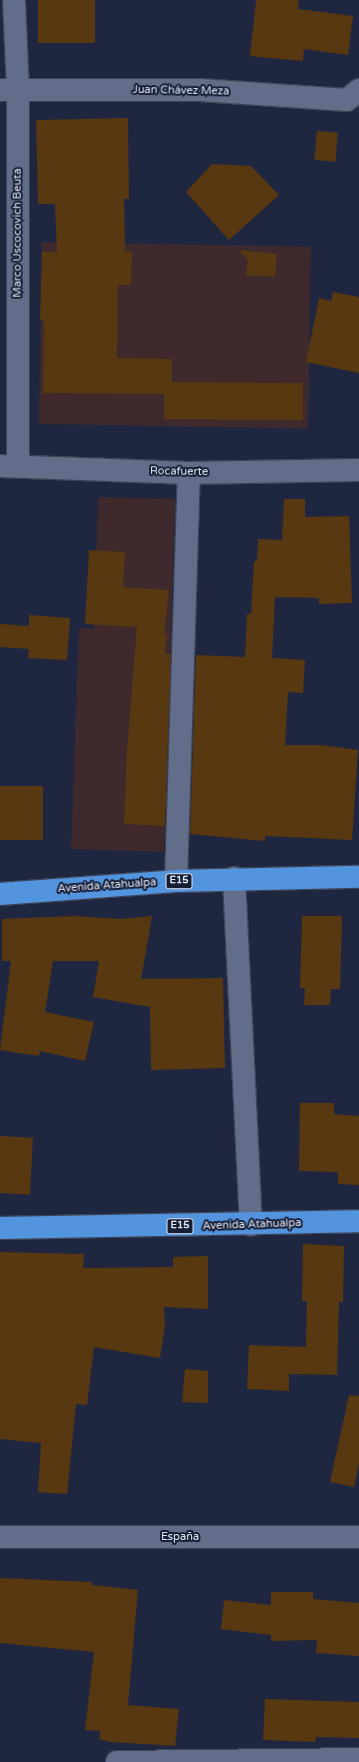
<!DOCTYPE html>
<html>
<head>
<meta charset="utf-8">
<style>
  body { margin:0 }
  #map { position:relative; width:359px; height:1762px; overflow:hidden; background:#1f2740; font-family:"Varela Round",sans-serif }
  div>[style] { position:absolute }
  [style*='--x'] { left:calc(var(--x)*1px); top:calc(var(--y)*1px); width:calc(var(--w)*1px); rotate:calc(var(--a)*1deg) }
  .education>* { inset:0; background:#3e2a2d; transform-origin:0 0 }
  .building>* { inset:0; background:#583810; transform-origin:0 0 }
  .roads { filter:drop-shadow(1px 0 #3d4458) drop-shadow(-1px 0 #3d4458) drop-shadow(0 1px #3d4458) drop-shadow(0 -1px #3d4458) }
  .minor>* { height:22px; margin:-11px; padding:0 11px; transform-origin:11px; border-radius:11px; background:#626d89 }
  .highway>* { height:22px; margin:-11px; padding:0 11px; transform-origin:11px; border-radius:11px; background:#5394df }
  span { translate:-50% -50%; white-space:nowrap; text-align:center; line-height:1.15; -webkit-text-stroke:4px #161e35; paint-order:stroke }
  .shield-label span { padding:1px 3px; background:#161e35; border:1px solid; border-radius:3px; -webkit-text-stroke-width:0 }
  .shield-label { font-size:10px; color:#e0e7f7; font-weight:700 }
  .street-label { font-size:11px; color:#e0e7f7 }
</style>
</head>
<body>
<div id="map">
  <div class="education">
    <i style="left:42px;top:242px;width:269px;height:182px;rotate:1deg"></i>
    <i style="clip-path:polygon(98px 497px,175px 499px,164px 852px,71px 849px,79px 628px,94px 629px)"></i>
  </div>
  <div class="building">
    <i style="left:38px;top:0;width:57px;height:43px"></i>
    <i style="clip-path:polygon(256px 0,299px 0,298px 9px,353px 16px,348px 55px,304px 49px,303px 61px,250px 56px)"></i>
    <i style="clip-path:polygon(128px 118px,129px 199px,124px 199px,125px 251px,132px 252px,131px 285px,118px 285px,117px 358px,172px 359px,172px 382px,303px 383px,303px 420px,164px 419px,164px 394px,43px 393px,44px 320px,40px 320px,42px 252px,57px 252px,55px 204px,38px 204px,36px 120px)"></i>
    <i style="left:317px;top:131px;width:21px;height:29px;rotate:5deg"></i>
    <i style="clip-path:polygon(212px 164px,251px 166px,279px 195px,229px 240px,186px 192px)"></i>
    <i style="clip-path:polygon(238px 250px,277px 254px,275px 277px,246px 275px,248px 260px)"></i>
    <i style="clip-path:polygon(333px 292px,359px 297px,359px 373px,306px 362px,319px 298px,331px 301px)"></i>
    <i style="clip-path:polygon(284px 499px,305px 499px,305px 517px,349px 516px,352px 603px,319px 604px,319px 598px,275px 597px,272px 658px,305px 660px,303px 693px,288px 692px,285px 745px,321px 745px,358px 750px,352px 840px,265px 836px,265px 841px,190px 834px,196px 655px,245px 657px,247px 614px,251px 614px,254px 561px,257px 561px,258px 539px,282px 540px)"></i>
    <i style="clip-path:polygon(89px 550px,125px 552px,123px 587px,169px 590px,164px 634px,167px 634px,165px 654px,171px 654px,165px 826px,124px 824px,127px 749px,137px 627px,85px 624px)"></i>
    <i style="clip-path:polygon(29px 615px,70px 618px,67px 660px,28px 658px,29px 649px,0 647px,0 624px,29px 626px)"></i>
    <i style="left:0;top:786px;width:43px;height:54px"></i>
    <i style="clip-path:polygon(73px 916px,120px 919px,152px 916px,141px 979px,223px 978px,225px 1068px,151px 1070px,150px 1007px,93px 997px,99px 961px,53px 961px,45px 1012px,94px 1022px,85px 1061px,40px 1051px,39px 1056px,0 1050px,11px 961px,2px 961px,2px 919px)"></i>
    <i style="clip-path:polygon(302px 916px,342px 916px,340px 989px,331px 989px,330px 1005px,304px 1005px,305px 988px,300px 988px)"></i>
    <i style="clip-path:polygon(300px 1103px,334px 1103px,334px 1114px,359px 1116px,359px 1185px,338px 1184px,338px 1172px,299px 1171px)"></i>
    <i style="left:0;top:1136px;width:33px;height:57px;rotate:3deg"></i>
    <i style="clip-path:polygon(303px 1244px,344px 1246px,343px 1302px,339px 1302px,337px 1375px,289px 1374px,289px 1391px,247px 1389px,249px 1345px,306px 1347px,307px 1301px,302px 1301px)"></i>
    <i style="clip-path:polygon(0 1252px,84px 1254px,83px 1268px,173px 1267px,173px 1257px,208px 1256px,208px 1309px,164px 1307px,165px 1326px,160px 1358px,94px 1347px,87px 1405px,76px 1404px,67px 1494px,38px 1492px,41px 1443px,0 1439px)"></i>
    <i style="clip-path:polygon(185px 1369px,208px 1371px,208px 1403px,182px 1402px)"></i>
    <i style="clip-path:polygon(349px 1395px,359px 1396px,359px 1463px,354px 1487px,330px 1482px)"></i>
    <i style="clip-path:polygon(0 1578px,92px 1582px,92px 1585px,138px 1590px,128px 1705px,179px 1709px,175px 1746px,111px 1742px,99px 1739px,100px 1731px,85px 1730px,94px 1652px,0 1643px)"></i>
    <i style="clip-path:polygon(271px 1592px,313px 1592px,313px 1599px,359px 1603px,359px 1656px,316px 1653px,317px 1640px,271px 1641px,271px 1635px,221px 1629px,224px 1600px,271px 1605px)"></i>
    <i style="clip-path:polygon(265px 1699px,359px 1702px,359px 1738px,316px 1737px,315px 1742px,263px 1740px)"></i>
  </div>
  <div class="roads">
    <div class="minor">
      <i style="--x:14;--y:0;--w:91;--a:87.5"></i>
      <i style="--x:18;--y:91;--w:375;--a:90"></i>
      <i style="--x:0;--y:90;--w:200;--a:0"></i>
      <i style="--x:200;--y:90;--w:147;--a:3.9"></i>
      <i style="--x:347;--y:100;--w:16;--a:-40"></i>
      <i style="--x:0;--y:466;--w:189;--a:2.1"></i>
      <i style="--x:189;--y:473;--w:170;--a:-1"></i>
      <i style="--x:234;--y:878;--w:347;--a:87.2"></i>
      <i style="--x:176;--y:881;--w:408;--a:-88.2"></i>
      <i style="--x:0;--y:1537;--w:359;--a:0"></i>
      <i style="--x:117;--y:1762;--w:242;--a:-0.7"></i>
    </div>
    <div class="highway">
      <i style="--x:0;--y:894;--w:176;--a:-4.2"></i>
      <i style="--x:176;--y:881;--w:183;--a:-1.3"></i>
      <i style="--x:0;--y:1228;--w:359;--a:-1.1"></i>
    </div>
  </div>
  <div class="shield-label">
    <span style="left:179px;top:881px">E15</span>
    <span style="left:180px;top:1226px">E15</span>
  </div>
  <div class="street-label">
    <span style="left:181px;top:91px;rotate:1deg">Juan Chávez Meza</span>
    <span style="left:18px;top:233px;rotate:-90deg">Marco Uscocovich Beuta</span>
    <span style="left:179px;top:472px;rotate:1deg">Rocafuerte</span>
    <span style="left:107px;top:886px;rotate:-4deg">Avenida Atahualpa</span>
    <span style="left:252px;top:1225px;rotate:-2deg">Avenida Atahualpa</span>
    <span style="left:180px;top:1537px">España</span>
  </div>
</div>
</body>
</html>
